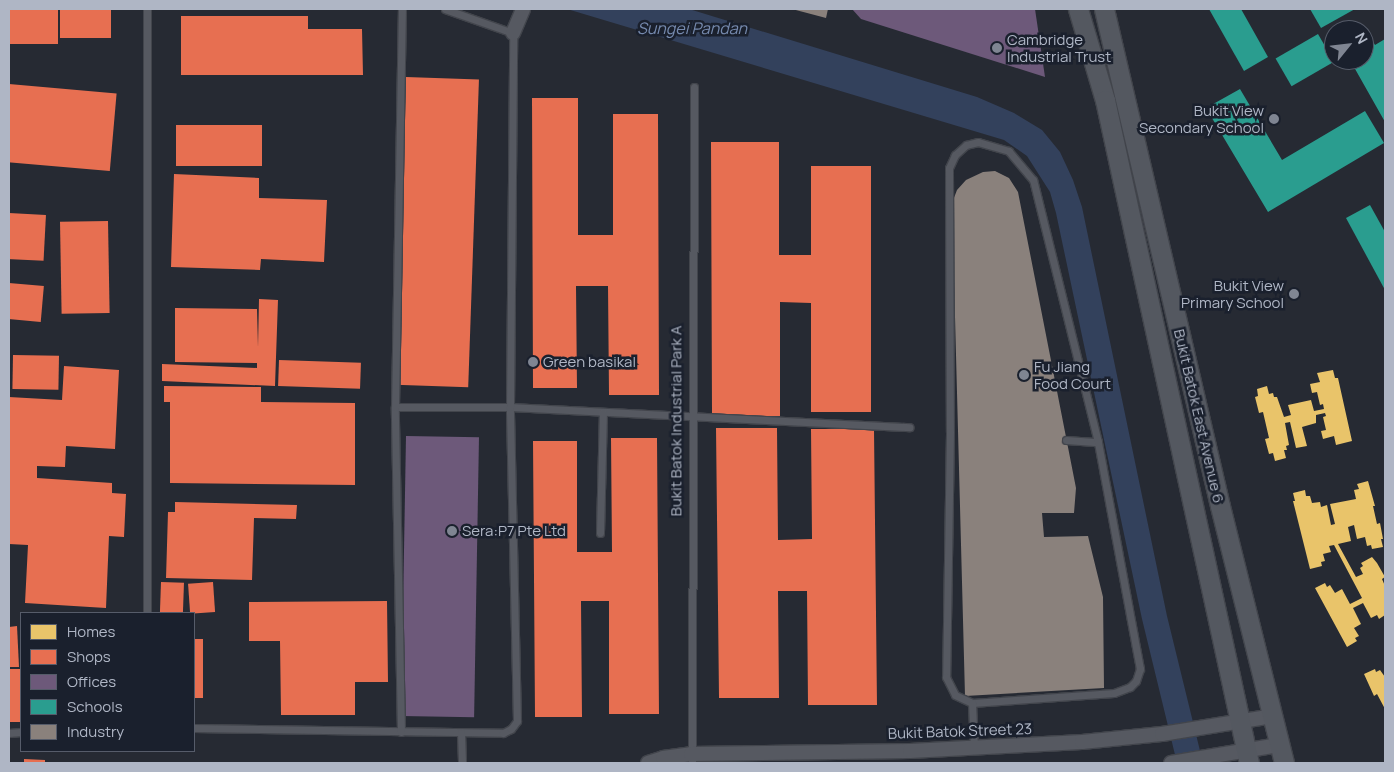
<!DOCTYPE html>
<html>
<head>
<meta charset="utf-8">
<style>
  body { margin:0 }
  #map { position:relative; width:1394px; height:772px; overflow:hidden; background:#262a33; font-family:Manrope,sans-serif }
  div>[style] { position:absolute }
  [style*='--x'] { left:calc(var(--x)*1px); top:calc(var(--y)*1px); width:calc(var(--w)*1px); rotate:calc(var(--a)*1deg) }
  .water>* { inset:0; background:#33415c }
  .homes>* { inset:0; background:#e9c46a }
  .shops>* { inset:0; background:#e76f51; transform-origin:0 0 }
  .offices>* { inset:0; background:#6d597a; transform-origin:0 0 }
  .schools>* { inset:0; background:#2a9d8f; transform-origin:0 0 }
  .industry>* { inset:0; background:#8a817c }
  .roads { filter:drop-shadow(1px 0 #42454c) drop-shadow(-1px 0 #42454c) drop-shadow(0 1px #42454c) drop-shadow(0 -1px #42454c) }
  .service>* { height:7px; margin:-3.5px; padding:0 3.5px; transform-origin:3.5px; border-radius:3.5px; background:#565961 }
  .minor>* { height:14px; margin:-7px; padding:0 7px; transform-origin:7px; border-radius:7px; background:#565961 }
  .secondary>* { height:19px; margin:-9.5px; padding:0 9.5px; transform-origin:9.5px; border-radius:9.5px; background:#545860 }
  .dots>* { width:14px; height:14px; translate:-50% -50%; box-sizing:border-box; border:2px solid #1a202d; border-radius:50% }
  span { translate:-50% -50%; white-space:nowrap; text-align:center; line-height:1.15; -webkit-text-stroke:5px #1a202d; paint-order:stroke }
  .poi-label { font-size:15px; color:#afb6c5 }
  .left { translate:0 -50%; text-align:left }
  .right { translate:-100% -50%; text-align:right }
  .street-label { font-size:15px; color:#afb6c5 }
  .water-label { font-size:16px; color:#768aae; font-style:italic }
  .frame { position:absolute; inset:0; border:10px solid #afb6c5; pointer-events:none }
  .legend { position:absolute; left:20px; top:612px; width:175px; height:140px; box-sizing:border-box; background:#1a202d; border:1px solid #565c6a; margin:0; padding:6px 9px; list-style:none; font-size:15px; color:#afb6c5 }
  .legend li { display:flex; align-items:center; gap:10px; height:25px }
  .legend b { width:25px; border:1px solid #565c6a }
  .north { position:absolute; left:1324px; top:20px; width:50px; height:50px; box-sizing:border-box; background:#1a202d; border:1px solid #565c6a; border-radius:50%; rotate:61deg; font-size:14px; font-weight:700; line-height:20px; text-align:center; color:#afb6c5 }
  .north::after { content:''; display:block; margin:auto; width:18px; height:22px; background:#7f8592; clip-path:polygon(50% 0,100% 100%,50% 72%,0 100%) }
</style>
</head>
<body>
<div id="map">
  <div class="water">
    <i style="clip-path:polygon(567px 9px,689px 9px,977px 97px,1014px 113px,1042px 130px,1060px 152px,1073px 180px,1082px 207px,1167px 616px,1203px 763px,1177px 763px,1142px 619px,1056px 213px,1050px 192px,1027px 156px,1004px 140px)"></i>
  </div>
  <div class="homes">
    <i style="clip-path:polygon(1333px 370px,1335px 378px,1338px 378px,1352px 441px,1336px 445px,1334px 436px,1323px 439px,1321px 431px,1326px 430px,1323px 417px,1326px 416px,1325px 413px,1316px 415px,1316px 423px,1302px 427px,1307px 446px,1296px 448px,1290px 422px,1285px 423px,1289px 445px,1286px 446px,1287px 450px,1284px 450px,1286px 458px,1275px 461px,1273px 453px,1269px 454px,1265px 439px,1269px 438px,1263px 412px,1259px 413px,1255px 397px,1258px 396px,1257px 389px,1267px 386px,1269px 394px,1273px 393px,1274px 397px,1277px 397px,1284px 417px,1291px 415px,1288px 405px,1311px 400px,1314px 411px,1324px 409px,1323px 404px,1320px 405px,1317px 392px,1312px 393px,1310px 384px,1320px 382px,1317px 373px)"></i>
    <i style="clip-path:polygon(1368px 481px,1375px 506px,1373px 506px,1377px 524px,1380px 523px,1383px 539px,1381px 539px,1383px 547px,1372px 549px,1371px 545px,1367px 546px,1365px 537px,1357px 539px,1354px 525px,1348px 527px,1351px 541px,1338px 544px,1356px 577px,1363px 574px,1360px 568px,1363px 566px,1361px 563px,1372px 557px,1377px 563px,1385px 577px,1382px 579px,1385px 586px,1385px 615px,1379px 619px,1377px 615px,1371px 618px,1363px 603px,1353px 608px,1361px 624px,1354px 628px,1359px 636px,1355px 638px,1357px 641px,1347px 647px,1315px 588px,1325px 583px,1327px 587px,1330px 585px,1335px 593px,1342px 589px,1350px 604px,1362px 598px,1334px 545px,1329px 546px,1331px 552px,1323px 554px,1325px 561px,1321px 562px,1322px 566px,1310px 569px,1293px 501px,1295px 501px,1293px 493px,1305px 490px,1306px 496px,1310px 496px,1312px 503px,1320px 502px,1321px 507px,1327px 505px,1331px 525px,1335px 524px,1330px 504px,1356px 499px,1354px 490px,1359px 489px,1357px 484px)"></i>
    <i style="clip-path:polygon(1375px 669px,1376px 672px,1380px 670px,1385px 677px,1385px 709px,1377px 694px,1374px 696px,1364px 674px)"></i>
  </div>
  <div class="shops">
    <i style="left:9px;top:9px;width:49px;height:35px"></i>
    <i style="left:60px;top:9px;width:51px;height:29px"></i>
    <i style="clip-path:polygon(181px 16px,308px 16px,308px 29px,362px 29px,363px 75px,181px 75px)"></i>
    <i style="left:406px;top:77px;width:73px;height:308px;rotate:2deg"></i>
    <i style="left:9px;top:84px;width:108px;height:78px;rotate:5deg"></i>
    <i style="clip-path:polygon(532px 98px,578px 98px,578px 235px,613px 235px,613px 114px,658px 114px,659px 395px,609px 395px,608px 286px,576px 286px,577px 388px,533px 388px)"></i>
    <i style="left:176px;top:125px;width:86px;height:41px"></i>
    <i style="clip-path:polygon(711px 142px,779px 142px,779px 255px,811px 255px,811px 166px,871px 166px,871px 412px,811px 412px,811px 303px,780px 302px,780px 416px,712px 416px)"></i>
    <i style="clip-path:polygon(174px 174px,259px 178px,259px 198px,327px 200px,324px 262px,261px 259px,260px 270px,171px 267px)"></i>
    <i style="left:9px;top:213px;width:37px;height:46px;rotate:3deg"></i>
    <i style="left:108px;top:221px;width:92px;height:48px;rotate:89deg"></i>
    <i style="left:9px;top:283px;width:35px;height:36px;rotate:5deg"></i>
    <i style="clip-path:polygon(259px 299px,278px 300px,275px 386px,162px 381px,162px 364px,257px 368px,257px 363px,175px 362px,175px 308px,257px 309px,258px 347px)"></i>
    <i style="left:13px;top:355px;width:46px;height:34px;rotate:1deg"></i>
    <i style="left:279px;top:360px;width:82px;height:26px;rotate:2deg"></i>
    <i style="clip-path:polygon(64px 366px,119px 370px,115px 449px,66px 446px,65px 467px,37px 466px,37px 478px,112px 483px,112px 493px,126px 494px,124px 537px,109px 536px,106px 608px,25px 603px,28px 545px,9px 544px,9px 397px,62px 400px)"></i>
    <i style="clip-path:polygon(164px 386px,261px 387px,261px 402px,355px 403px,355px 485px,170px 483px,170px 402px,164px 402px)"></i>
    <i style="clip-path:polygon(716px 428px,777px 428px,778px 540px,812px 539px,811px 429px,874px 429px,877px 705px,808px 705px,807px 591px,778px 591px,779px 698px,719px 698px)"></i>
    <i style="clip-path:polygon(611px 438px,657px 438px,659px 714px,609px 714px,609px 601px,581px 601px,582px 717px,535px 717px,533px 441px,577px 441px,577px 552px,612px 552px)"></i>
    <i style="clip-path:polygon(175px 502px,297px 505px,296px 519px,254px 518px,252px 580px,166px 578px,168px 512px,175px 512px)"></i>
    <i style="left:161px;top:582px;width:23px;height:31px;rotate:2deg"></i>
    <i style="left:213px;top:582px;width:30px;height:25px;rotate:86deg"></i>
    <i style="clip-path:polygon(387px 601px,388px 682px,355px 682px,355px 715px,281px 715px,280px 641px,249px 641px,249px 602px)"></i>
    <i style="clip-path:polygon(17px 626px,19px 667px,9px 667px,9px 627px)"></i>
    <i style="left:194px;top:639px;width:9px;height:59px"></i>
    <i style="left:9px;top:669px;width:12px;height:53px"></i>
    <i style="clip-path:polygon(24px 759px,45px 760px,45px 763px,24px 763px)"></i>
  </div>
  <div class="offices">
    <i style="clip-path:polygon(852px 9px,1035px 9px,1045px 77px,861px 19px)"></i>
    <i style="left:406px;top:436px;width:73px;height:280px;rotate:1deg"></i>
  </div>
  <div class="schools">
    <i style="clip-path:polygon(1209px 9px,1241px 9px,1268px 57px,1244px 71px)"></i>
    <i style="clip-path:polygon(1310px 9px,1355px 9px,1321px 28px)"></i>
    <i style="clip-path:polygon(1368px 33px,1375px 45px,1385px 39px,1385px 122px,1350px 60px,1364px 60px,1364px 35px)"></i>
    <i style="left:1318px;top:34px;width:32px;height:49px;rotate:60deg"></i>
    <i style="clip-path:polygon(1240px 89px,1282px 160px,1365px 111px,1384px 143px,1268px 212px,1206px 108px)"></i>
    <i style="clip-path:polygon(1370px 205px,1385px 232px,1385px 290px,1346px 218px)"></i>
  </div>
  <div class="industry">
    <i style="clip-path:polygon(792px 9px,828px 9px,826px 18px)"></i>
    <i style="clip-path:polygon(995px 171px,1009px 178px,1018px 192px,1076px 488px,1074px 513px,1042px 513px,1044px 537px,1088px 536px,1103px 597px,1104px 688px,965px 696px,952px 203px,957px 190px,966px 180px,983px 172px)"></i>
  </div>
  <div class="roads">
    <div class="service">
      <i style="--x:395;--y:407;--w:115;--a:0"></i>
      <i style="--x:510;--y:407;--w:400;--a:2.9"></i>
      <i style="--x:1066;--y:440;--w:32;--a:4"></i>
      <i style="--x:600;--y:533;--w:121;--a:-88.6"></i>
      <i style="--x:147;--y:613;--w:604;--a:-90"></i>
      <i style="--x:972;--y:703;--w:142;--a:-4"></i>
      <i style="--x:1114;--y:693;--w:17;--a:-21"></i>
      <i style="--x:1130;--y:687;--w:8;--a:-45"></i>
      <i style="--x:1136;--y:681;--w:13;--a:-72"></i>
      <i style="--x:1140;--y:669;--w:231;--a:-100.5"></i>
      <i style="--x:1098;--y:442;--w:270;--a:-103.9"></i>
      <i style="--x:1033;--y:180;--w:38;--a:-130"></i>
      <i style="--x:1009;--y:151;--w:32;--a:-164"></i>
      <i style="--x:978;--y:142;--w:12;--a:166"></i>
      <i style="--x:966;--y:145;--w:15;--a:138"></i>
      <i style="--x:955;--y:155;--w:14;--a:115"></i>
      <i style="--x:949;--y:168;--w:264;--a:89.8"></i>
      <i style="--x:950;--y:432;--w:245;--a:90.9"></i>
      <i style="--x:946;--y:677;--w:20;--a:63"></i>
      <i style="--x:955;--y:695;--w:19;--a:25"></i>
      <i style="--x:972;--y:703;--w:45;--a:87.5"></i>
      <i style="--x:194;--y:728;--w:309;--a:0.9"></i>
      <i style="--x:503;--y:733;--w:9;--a:-27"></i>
      <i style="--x:511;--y:729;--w:10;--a:-53"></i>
      <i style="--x:517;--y:721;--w:314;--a:-91.3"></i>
      <i style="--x:510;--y:407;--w:374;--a:-89.5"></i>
      <i style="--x:513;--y:33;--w:72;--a:-160.6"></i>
      <i style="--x:401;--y:732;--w:325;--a:-91.1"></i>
      <i style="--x:395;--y:407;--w:398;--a:-89"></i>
      <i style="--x:9;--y:733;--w:12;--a:-5"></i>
      <i style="--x:461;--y:733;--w:30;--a:88"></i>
      <i style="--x:692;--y:763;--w:676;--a:-89.83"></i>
    </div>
    <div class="minor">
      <i style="--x:513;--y:33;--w:26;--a:-67"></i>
      <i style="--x:648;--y:763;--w:16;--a:-18"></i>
      <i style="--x:663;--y:758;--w:28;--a:-8"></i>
      <i style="--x:691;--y:754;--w:219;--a:-0.8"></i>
      <i style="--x:910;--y:751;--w:172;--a:-3"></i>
      <i style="--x:1082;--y:742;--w:80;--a:-5.7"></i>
      <i style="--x:1162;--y:734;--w:112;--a:-9.2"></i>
      <i style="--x:1171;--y:763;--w:109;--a:-9.5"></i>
    </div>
    <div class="secondary">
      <i style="--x:1078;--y:9;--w:95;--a:73.5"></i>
      <i style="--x:1105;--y:100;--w:678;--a:77.75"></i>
      <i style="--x:1104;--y:9;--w:510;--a:76.86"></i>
      <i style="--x:1220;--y:506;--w:265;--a:76"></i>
    </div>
  </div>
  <div class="dots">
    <i style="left:997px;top:48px;background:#7f8592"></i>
    <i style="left:1274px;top:119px;background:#7f8592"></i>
    <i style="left:1294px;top:294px;background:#7f8592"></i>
    <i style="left:533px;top:362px;background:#7f8592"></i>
    <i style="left:1024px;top:375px;background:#7f8592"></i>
    <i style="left:452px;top:531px;background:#7f8592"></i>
  </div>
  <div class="poi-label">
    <span class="left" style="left:1007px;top:48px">Cambridge<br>Industrial Trust</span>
    <span class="right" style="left:1264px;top:119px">Bukit View<br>Secondary School</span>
    <span class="right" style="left:1284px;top:294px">Bukit View<br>Primary School</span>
    <span class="left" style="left:543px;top:362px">Green basikal</span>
    <span class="left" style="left:1034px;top:375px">Fu Jiang<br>Food Court</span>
    <span class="left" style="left:462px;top:531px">Sera:P7 Pte Ltd</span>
  </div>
  <div class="street-label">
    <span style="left:1199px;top:416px;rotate:77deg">Bukit Batok East Avenue 6</span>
    <span style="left:676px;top:421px;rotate:-90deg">Bukit Batok Industrial Park A</span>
    <span style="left:960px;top:731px;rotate:-2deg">Bukit Batok Street 23</span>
  </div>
  <div class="water-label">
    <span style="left:692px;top:28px">Sungei Pandan</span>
  </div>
  <div class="frame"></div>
  <ul class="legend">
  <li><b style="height:14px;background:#e9c46a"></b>Homes</li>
  <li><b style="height:14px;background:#e76f51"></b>Shops</li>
  <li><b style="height:14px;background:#6d597a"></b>Offices</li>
  <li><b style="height:14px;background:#2a9d8f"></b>Schools</li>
  <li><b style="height:14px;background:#8a817c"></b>Industry</li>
  </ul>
  <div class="north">N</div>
</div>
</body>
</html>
